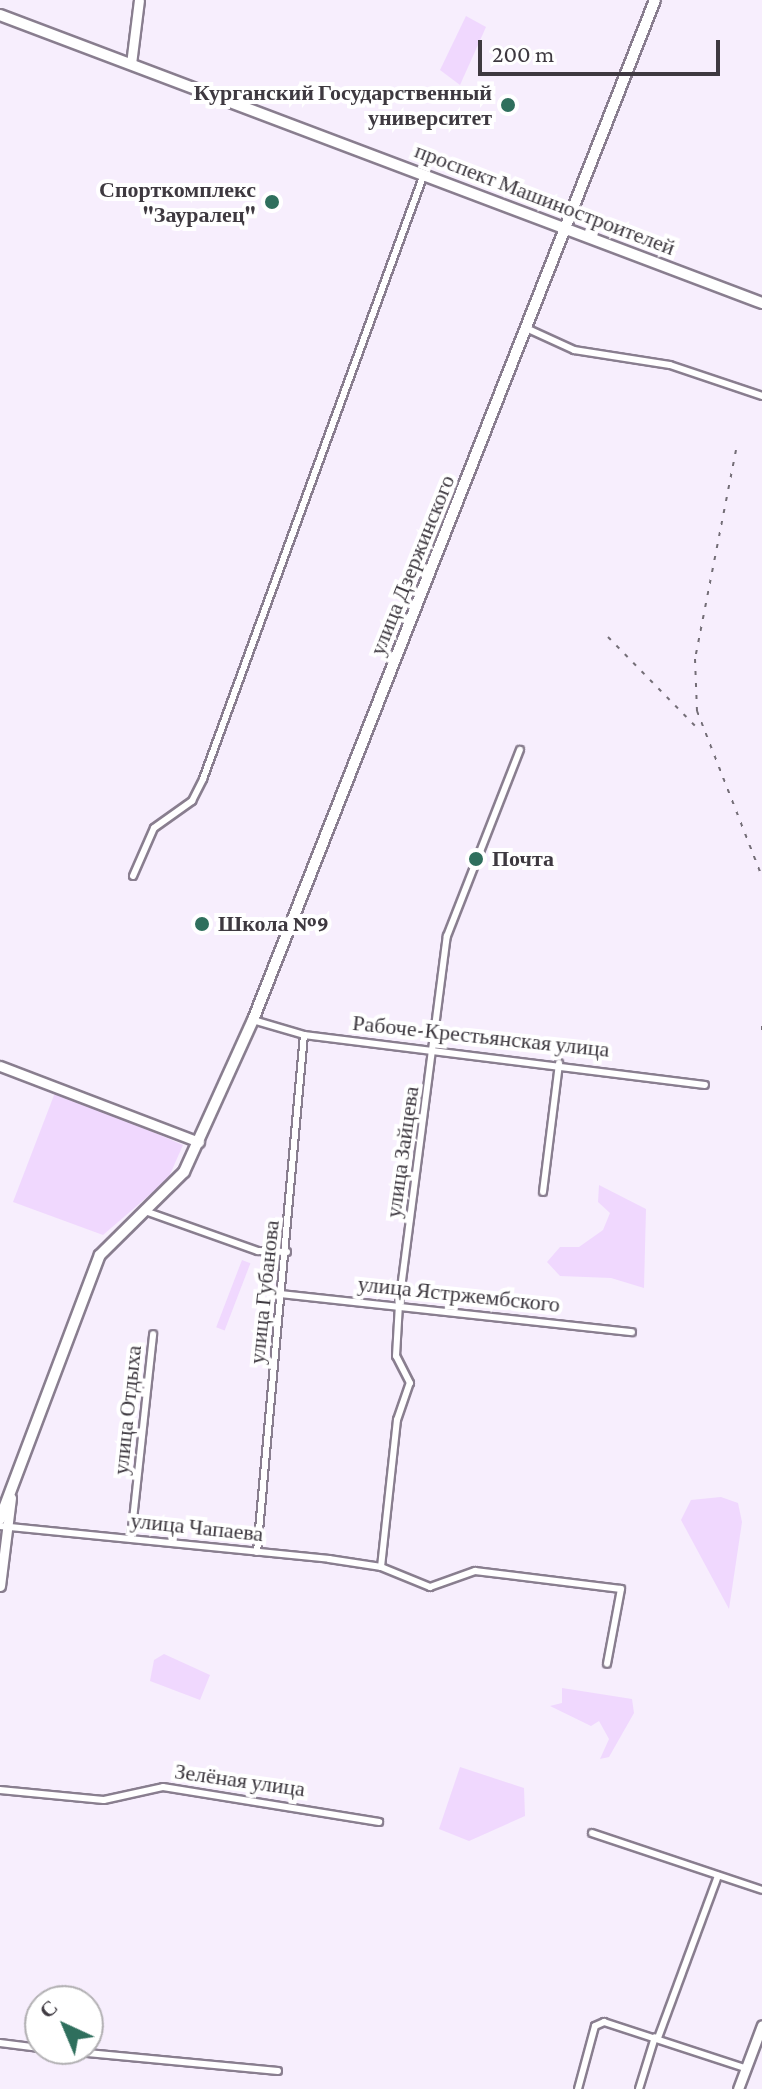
<!DOCTYPE html>
<html>
<head>
<meta charset="utf-8">
<style>
  body { margin:0 }
  #map { position:relative; width:762px; height:2089px; overflow:hidden; background:#f7eefd; font-family:"Crimson Pro",serif }
  div>[style] { position:absolute }
  [style*='--x'] { left:calc(var(--x)*1px); top:calc(var(--y)*1px); width:calc(var(--w)*1px); rotate:calc(var(--a)*1deg) }
  .green>* { inset:0; background:#f0d8fe; transform-origin:0 0 }
  .roads { filter:drop-shadow(2px 0 #897e8f) drop-shadow(-2px 0 #897e8f) drop-shadow(0 2px #897e8f) drop-shadow(0 -2px #897e8f) }
  .street>* { height:6px; margin:-3px; padding:0 3px; transform-origin:3px; border-radius:3px; background:#fff }
  .secondary>* { height:9px; margin:-4.5px; padding:0 4.5px; transform-origin:4.5px; border-radius:4.5px; background:#fff }
  .primary>* { height:10px; margin:-5px; padding:0 5px; transform-origin:5px; border-radius:5px; background:#fff }
  .rail>* { height:2px; margin-top:-1px; transform-origin:0; background:repeating-linear-gradient(90deg,#736d76 0 4px,transparent 0 12px) }
  .dots>* { width:22px; height:22px; translate:-50% -50%; box-sizing:border-box; border:4px solid #fff; border-radius:50% }
  span { translate:-50% -50%; white-space:nowrap; text-align:center; line-height:1.15; -webkit-text-stroke:8px #fff; paint-order:stroke }
  .poi-label { font-size:22px; color:#3e3940; font-weight:700 }
  .right { translate:-100% -50%; text-align:right }
  .left { translate:0 -50%; text-align:left }
  .street-label { font-size:22px; color:#3e3940 }
  .north { position:absolute; left:24px; top:1985px; width:80px; height:80px; box-sizing:border-box; background:#fff; border:2px solid #b2b0b3; border-radius:50%; rotate:316deg; font-size:22px; font-weight:700; line-height:32px; text-align:center; color:#3e3940 }
  .north::after { content:''; display:block; margin:auto; width:28px; height:36px; background:#2f6f5d; clip-path:polygon(50% 0,100% 100%,50% 72%,0 100%) }
  .scale { position:absolute; left:478px; top:40px; width:242px; height:36px; box-sizing:border-box; border:4px solid #3e3940; border-top:0; padding-left:10px; font-size:24px; line-height:28px; white-space:nowrap; color:#3e3940; -webkit-text-stroke:6px #fff; paint-order:stroke }
</style>
</head>
<body>
<div id="map">
  <div class="green">
    <i style="clip-path:polygon(466px 16px,486px 27px,460px 85px,440px 70px)"></i>
    <i style="clip-path:polygon(56px 1090px,183px 1145px,168px 1179px,103px 1235px,13px 1202px)"></i>
    <i style="clip-path:polygon(599px 1185px,646px 1209px,644px 1288px,611px 1278px,560px 1276px,547px 1262px,560px 1247px,579px 1247px,603px 1230px,610px 1213px,598px 1202px)"></i>
    <i style="left:242px;top:1260px;width:9px;height:72px;rotate:21deg"></i>
    <i style="clip-path:polygon(721px 1497px,738px 1503px,742px 1522px,729px 1609px,681px 1520px,691px 1500px)"></i>
    <i style="clip-path:polygon(164px 1654px,210px 1675px,200px 1700px,150px 1681px,154px 1660px)"></i>
    <i style="clip-path:polygon(562px 1688px,632px 1699px,634px 1713px,609px 1757px,600px 1759px,609px 1739px,599px 1721px,591px 1726px,550px 1706px,562px 1703px)"></i>
    <i style="clip-path:polygon(460px 1767px,524px 1788px,525px 1816px,469px 1841px,439px 1829px)"></i>
  </div>
  <div class="roads">
    <div class="street">
      <i style="--x:526;--y:328;--w:53;--a:24.6"></i>
      <i style="--x:574;--y:350;--w:97;--a:8.9"></i>
      <i style="--x:670;--y:365;--w:97;--a:18.6"></i>
      <i style="--x:133;--y:876;--w:52;--a:-66.4"></i>
      <i style="--x:154;--y:828;--w:47;--a:-35.4"></i>
      <i style="--x:192;--y:801;--w:25;--a:-63"></i>
      <i style="--x:203;--y:779;--w:644;--a:-69.93"></i>
      <i style="--x:253;--y:1020;--w:53;--a:16.4"></i>
      <i style="--x:304;--y:1035;--w:404;--a:7.1"></i>
      <i style="--x:543;--y:1192;--w:130;--a:-82.9"></i>
      <i style="--x:145;--y:1211;--w:120;--a:19.5"></i>
      <i style="--x:258;--y:1251;--w:29;--a:2"></i>
      <i style="--x:281;--y:1294;--w:353;--a:6.2"></i>
      <i style="--x:0;--y:1526;--w:331;--a:5.7"></i>
      <i style="--x:329;--y:1559;--w:53;--a:8.7"></i>
      <i style="--x:381;--y:1567;--w:53;--a:22.2"></i>
      <i style="--x:430;--y:1587;--w:48;--a:-19.6"></i>
      <i style="--x:475;--y:1571;--w:147;--a:7"></i>
      <i style="--x:621;--y:1589;--w:76;--a:100.6"></i>
      <i style="--x:131;--y:1538;--w:205;--a:-83.8"></i>
      <i style="--x:257;--y:1552;--w:519;--a:-84.81"></i>
      <i style="--x:381;--y:1567;--w:148;--a:-83.8"></i>
      <i style="--x:397;--y:1420;--w:39;--a:-71"></i>
      <i style="--x:410;--y:1383;--w:30;--a:-117"></i>
      <i style="--x:396;--y:1356;--w:52;--a:-86.7"></i>
      <i style="--x:399;--y:1304;--w:371;--a:-82.6"></i>
      <i style="--x:447;--y:936;--w:200;--a:-68.6"></i>
      <i style="--x:0;--y:1790;--w:104;--a:5.5"></i>
      <i style="--x:104;--y:1800;--w:60;--a:-12.4"></i>
      <i style="--x:163;--y:1787;--w:219;--a:9.2"></i>
      <i style="--x:592;--y:1833;--w:179;--a:18.5"></i>
      <i style="--x:658;--y:2038;--w:173;--a:-69.7"></i>
      <i style="--x:0;--y:2043;--w:40;--a:7.1"></i>
      <i style="--x:45;--y:2049;--w:234;--a:5.4"></i>
      <i style="--x:578;--y:2089;--w:65;--a:-74.9"></i>
      <i style="--x:595;--y:2026;--w:10;--a:-24"></i>
      <i style="--x:604;--y:2022;--w:148;--a:18.1"></i>
      <i style="--x:639;--y:2089;--w:54;--a:-72.9"></i>
    </div>
    <div class="secondary">
      <i style="--x:131;--y:64;--w:64;--a:-82.9"></i>
      <i style="--x:0;--y:1066;--w:213;--a:20.9"></i>
      <i style="--x:0;--y:1586;--w:89;--a:-82.9"></i>
      <i style="--x:738;--y:2089;--w:68;--a:-69.4"></i>
    </div>
    <div class="primary">
      <i style="--x:0;--y:15;--w:815;--a:20.7"></i>
      <i style="--x:0;--y:1519;--w:282;--a:-69.3"></i>
      <i style="--x:100;--y:1255;--w:118;--a:-44.7"></i>
      <i style="--x:184;--y:1172;--w:167;--a:-65.6"></i>
      <i style="--x:253;--y:1020;--w:1096;--a:-68.49"></i>
    </div>
  </div>
  <div class="rail">
    <i style="--x:736;--y:450;--w:213;--a:101.1"></i>
    <i style="--x:695;--y:659;--w:52;--a:87.8"></i>
    <i style="--x:697;--y:711;--w:178;--a:68.6"></i>
    <i style="--x:608;--y:637;--w:132;--a:45.6"></i>
    <i style="--x:762;--y:1026;--w:8;--a:90"></i>
  </div>
  <div class="dots">
    <i style="left:508px;top:105px;background:#2f6f5d"></i>
    <i style="left:272px;top:202px;background:#2f6f5d"></i>
    <i style="left:476px;top:859px;background:#2f6f5d"></i>
    <i style="left:202px;top:924px;background:#2f6f5d"></i>
  </div>
  <div class="poi-label">
    <span class="right" style="left:492px;top:105px">Курганский Государственный<br>университет</span>
    <span class="right" style="left:256px;top:202px">Спорткомплекс<br>"Зауралец"</span>
    <span class="left" style="left:492px;top:859px">Почта</span>
    <span class="left" style="left:218px;top:924px">Школа №9</span>
  </div>
  <div class="street-label">
    <span style="left:545px;top:199px;rotate:21deg">проспект Машиностроителей</span>
    <span style="left:412px;top:565px;rotate:-68deg">улица Дзержинского</span>
    <span style="left:481px;top:1036px;rotate:6deg">Рабоче-Крестьянская улица</span>
    <span style="left:402px;top:1152px;rotate:-82deg">улица Зайцева</span>
    <span style="left:264px;top:1292px;rotate:-84deg">улица Губанова</span>
    <span style="left:459px;top:1294px;rotate:6deg">улица Ястржембского</span>
    <span style="left:127px;top:1410px;rotate:-84deg">улица Отдыха</span>
    <span style="left:197px;top:1527px;rotate:6deg">улица Чапаева</span>
    <span style="left:240px;top:1780px;rotate:8deg">Зелёная улица</span>
  </div>
  <div class="north">С</div>
  <div class="scale">200 m</div>
</div>
</body>
</html>
